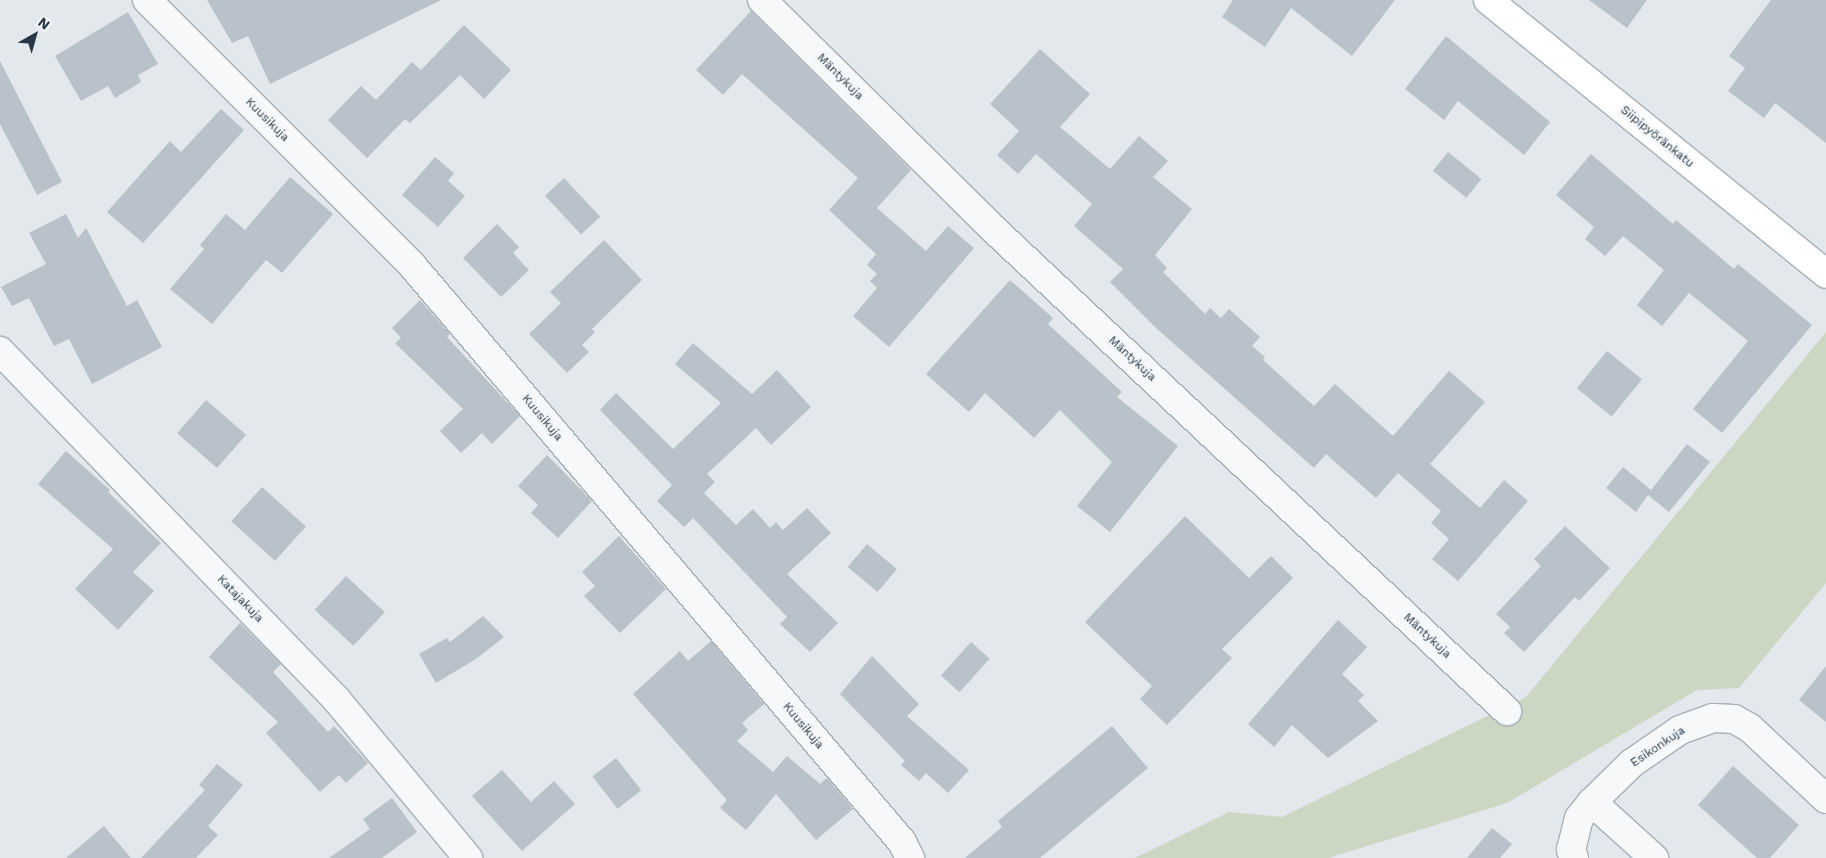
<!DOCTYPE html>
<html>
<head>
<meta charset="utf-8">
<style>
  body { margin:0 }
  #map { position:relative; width:1826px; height:858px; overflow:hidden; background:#e2e8ec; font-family:"Work Sans",sans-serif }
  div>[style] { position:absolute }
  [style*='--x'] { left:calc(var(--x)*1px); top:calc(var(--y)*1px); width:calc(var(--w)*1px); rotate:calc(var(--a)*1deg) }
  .green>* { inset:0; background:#cbd7c3 }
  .building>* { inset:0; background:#b9c2ca; transform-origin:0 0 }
  .roads { filter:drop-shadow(1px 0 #a6b0b7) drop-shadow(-1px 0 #a6b0b7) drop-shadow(0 1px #a6b0b7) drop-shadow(0 -1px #a6b0b7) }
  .street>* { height:28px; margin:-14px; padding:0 14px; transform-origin:14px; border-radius:14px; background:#f6f8fa }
  .secondary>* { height:28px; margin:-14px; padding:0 14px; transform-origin:14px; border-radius:14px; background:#fff }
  span { translate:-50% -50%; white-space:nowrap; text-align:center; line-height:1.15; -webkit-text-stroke:5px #f3f6f9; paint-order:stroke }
  .street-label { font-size:12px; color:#283846 }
  .north { position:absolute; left:10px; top:10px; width:50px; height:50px; -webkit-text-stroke:4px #f3f6f9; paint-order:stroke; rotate:38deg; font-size:14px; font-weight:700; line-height:20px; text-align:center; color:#283846 }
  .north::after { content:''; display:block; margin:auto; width:18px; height:22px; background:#283846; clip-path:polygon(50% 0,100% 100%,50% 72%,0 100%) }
</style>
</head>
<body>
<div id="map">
  <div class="green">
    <i style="clip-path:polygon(1826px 332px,1826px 583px,1739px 688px,1697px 690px,1507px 803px,1328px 858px,1135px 858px,1229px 812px,1282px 817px,1526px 697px)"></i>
  </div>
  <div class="building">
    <i style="clip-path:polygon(207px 0,441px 0,270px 84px,248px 36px,232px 43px)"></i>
    <i style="clip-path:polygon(1233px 0,1395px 0,1352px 56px,1291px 8px,1265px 47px,1222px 17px)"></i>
    <i style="clip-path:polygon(1589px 0,1647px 0,1627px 28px)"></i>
    <i style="clip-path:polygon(1771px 0,1826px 0,1826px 143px,1775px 103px,1764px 118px,1728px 91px,1745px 68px,1729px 56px)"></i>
    <i style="clip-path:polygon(751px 11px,911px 170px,877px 208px,926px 251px,948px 226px,974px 248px,889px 347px,853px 316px,877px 288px,870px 281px,877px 274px,867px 265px,876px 254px,829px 210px,858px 178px,742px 74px,723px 95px,696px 70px)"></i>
    <i style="clip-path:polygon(128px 12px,158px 64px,138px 75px,141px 82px,115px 98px,108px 86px,81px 101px,55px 56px)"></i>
    <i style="clip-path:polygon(464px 25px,511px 70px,484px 99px,460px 75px,410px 123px,405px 119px,367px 158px,328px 120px,361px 86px,376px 100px,412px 62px,421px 70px)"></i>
    <i style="clip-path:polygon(1446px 36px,1550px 122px,1524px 155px,1458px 101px,1444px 120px,1405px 89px)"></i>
    <i style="clip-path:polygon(1040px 49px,1090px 94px,1060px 127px,1110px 169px,1139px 136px,1168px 161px,1153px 177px,1192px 209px,1155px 255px,1167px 268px,1163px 272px,1205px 314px,1210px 308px,1221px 318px,1229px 309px,1260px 337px,1252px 346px,1265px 357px,1263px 360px,1314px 406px,1335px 384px,1393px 436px,1449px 371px,1485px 402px,1430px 464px,1480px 508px,1504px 480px,1528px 501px,1458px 581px,1432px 559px,1449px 539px,1431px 523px,1441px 511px,1398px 473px,1376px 498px,1326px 454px,1314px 468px,1155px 327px,1110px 282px,1123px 269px,1074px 226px,1092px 204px,1036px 154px,1018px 174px,997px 155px,1019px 131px,990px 104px)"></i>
    <i style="clip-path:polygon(0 61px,62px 182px,37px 195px,0 124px)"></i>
    <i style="clip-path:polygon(221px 109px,244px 130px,143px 243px,107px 212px,170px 141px,181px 152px)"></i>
    <i style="left:1448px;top:152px;width:43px;height:24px;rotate:39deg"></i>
    <i style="clip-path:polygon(1591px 154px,1673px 224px,1676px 220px,1734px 269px,1738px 264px,1812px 325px,1722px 433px,1693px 409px,1748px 341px,1689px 293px,1662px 326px,1637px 305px,1664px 270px,1623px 236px,1605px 256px,1585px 239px,1594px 227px,1556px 195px)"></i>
    <i style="clip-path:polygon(435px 157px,454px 173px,448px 181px,465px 196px,438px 227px,402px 195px)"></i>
    <i style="clip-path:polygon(290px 177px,333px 214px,282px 273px,266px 260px,212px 324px,170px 289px,204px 249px,200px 245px,226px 214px,245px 230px)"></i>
    <i style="left:564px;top:178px;width:53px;height:26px;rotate:47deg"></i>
    <i style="clip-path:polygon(66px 214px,78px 238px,86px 228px,127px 306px,137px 300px,162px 347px,92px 384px,69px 339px,54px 346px,29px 298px,12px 306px,1px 287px,46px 264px,29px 233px)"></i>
    <i style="clip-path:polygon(497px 224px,519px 247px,513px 253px,529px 270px,501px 297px,463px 258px)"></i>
    <i style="clip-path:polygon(604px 240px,642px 280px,592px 329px,595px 332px,582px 345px,589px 352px,567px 373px,529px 334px,561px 303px,550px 292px)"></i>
    <i style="clip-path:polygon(1010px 280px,1053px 318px,1048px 324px,1122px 392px,1117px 397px,1178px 446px,1110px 532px,1077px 506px,1112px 462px,1060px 410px,1034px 438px,985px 393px,969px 412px,926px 374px)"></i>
    <i style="clip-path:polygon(420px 300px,450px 334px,447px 337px,520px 416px,492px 444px,482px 433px,461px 453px,440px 431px,463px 409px,395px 343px,401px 338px,392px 328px)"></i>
    <i style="clip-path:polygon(693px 343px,752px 394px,777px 370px,811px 407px,771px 445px,756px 428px,707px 474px,715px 482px,704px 493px,736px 525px,753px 509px,770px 528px,776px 522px,783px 530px,807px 508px,831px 533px,787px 574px,838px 623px,810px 652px,780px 624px,787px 617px,693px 518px,684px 527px,657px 501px,672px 485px,600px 410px,616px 393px,673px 449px,721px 403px,675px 364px)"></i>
    <i style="left:1607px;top:351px;width:45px;height:48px;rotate:39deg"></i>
    <i style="left:206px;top:400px;width:53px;height:44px;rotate:41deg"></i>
    <i style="clip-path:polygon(1687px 444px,1710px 462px,1669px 512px,1648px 495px,1636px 512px,1606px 488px,1623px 467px,1651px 490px)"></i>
    <i style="clip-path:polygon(66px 451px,110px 490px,108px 492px,161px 543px,133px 572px,154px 591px,118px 630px,75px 589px,113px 549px,38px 484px)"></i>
    <i style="clip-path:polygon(547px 455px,592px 501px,558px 538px,531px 513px,538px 505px,518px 486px)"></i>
    <i style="left:262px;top:487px;width:59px;height:46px;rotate:42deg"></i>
    <i style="clip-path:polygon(1185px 516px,1249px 578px,1271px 556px,1293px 578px,1222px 649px,1232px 658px,1167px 725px,1140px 699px,1152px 686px,1085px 622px)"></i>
    <i style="clip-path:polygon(1565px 526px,1610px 568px,1579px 601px,1575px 597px,1524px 652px,1504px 633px,1510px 627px,1496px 614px,1541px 566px,1534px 559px)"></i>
    <i style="clip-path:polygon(619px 536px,666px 589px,620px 633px,584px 596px,595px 586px,582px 572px)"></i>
    <i style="left:867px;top:544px;width:39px;height:30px;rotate:40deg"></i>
    <i style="left:346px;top:576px;width:53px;height:46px;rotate:43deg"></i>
    <i style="clip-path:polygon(483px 616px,504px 637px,476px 659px,436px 683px,419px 654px,447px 638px,450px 642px)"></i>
    <i style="clip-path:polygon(1338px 620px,1367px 647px,1342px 674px,1364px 695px,1358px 701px,1378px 721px,1328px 758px,1292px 725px,1274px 747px,1248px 724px)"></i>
    <i style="clip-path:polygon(240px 623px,281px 664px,273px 672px,328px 732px,334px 726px,368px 763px,346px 783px,339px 775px,320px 792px,266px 733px,278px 722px,209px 657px)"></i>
    <i style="clip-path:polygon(711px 641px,764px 704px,742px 723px,748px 730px,737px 741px,773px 772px,787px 756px,820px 784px,827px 778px,853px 809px,816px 840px,776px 794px,746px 830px,720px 808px,727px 800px,633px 694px,680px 651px,688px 661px)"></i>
    <i style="left:971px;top:642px;width:25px;height:45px;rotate:42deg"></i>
    <i style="clip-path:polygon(872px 656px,919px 704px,907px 716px,969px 770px,948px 793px,926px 773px,919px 781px,901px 765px,905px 761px,840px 694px)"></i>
    <i style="clip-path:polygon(1826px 666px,1826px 722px,1799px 700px)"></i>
    <i style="clip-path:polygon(1112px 726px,1148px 768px,1040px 858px,965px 858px,1002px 827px,998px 821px)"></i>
    <i style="left:616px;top:758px;width:41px;height:30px;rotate:52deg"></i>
    <i style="clip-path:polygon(217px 764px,243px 785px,208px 826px,218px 835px,196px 858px,141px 858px,205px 790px,199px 785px)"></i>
    <i style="clip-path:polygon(1733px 766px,1799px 825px,1770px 858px,1757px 858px,1698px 805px)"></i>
    <i style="clip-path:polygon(502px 770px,531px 802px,554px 781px,575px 804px,522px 851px,472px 796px)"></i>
    <i style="clip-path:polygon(392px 798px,417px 832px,382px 858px,329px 858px,370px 829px,363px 819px)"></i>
    <i style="clip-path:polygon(104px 826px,131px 858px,66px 858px)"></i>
    <i style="clip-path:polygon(1492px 828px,1512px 844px,1500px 858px,1467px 858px)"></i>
  </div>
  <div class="roads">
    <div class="street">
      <i style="--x:147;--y:0;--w:373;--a:45"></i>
      <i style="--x:411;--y:264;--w:758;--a:49.65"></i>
      <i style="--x:902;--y:842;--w:18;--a:63"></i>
      <i style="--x:762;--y:0;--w:318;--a:44.7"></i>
      <i style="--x:988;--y:224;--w:712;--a:43.18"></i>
      <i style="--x:0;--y:351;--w:484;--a:46"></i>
      <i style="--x:336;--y:699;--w:207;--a:50.3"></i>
      <i style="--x:1592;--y:802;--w:84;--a:42.1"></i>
      <i style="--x:1574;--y:858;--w:9;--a:-111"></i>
      <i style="--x:1571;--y:850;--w:33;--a:-76"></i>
      <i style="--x:1579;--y:818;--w:21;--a:-51"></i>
      <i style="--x:1592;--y:802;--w:56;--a:-44.3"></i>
      <i style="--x:1632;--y:763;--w:58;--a:-34.5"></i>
      <i style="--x:1680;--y:730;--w:35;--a:-20"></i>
      <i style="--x:1713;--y:718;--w:21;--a:3"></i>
      <i style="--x:1734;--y:719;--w:18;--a:29"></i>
      <i style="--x:1750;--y:728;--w:104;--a:43.1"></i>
    </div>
    <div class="secondary">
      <i style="--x:1488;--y:0;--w:435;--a:39"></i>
    </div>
  </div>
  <div class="street-label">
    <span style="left:840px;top:77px;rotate:45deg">Mäntykuja</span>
    <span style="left:267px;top:120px;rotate:45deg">Kuusikuja</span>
    <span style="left:1657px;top:137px;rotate:39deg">Siipipyöränkatu</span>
    <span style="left:1132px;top:359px;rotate:43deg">Mäntykuja</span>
    <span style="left:542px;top:418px;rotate:50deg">Kuusikuja</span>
    <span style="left:240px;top:599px;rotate:46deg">Katajakuja</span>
    <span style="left:1427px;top:636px;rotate:43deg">Mäntykuja</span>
    <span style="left:803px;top:726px;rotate:50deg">Kuusikuja</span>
    <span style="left:1658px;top:747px;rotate:-34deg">Esikonkuja</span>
  </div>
  <div class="north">N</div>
</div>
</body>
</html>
